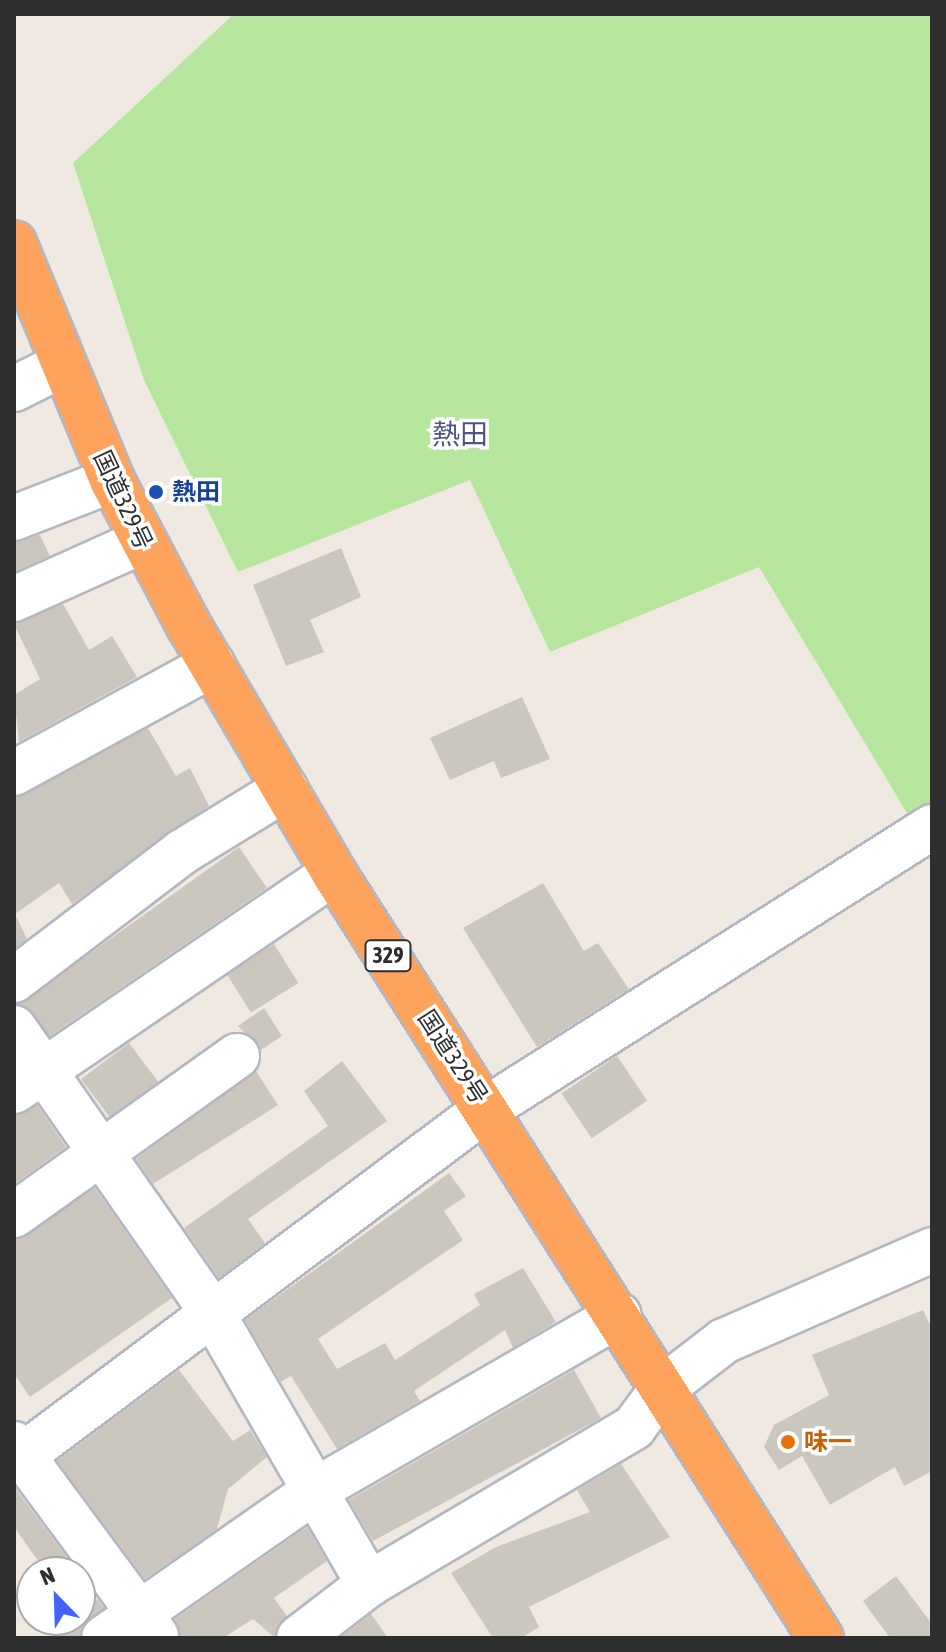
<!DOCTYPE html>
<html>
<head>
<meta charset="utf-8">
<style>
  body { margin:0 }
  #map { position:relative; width:946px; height:1652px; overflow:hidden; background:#efe9e1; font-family:"Asap Condensed","Noto Sans JP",sans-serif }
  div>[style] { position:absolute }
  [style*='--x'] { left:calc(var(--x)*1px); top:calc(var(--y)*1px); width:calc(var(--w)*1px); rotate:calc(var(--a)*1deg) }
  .green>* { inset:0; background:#b6e59e }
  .building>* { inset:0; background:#cbc7bf; transform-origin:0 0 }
  .roads { filter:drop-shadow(2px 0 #b4b7c1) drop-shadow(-2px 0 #b4b7c1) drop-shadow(0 2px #b4b7c1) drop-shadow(0 -2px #b4b7c1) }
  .minor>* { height:44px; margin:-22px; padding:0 22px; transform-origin:22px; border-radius:22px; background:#fff }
  .highway>* { height:44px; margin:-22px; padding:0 22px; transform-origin:22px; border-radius:22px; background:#ffa35c }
  .dots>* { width:22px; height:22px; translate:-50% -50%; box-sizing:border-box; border:4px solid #fff; border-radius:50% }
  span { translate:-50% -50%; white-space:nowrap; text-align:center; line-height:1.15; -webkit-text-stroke:7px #fff; paint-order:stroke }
  .shield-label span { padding:2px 6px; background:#fff; border:2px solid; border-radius:6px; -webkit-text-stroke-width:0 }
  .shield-label { font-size:22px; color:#2e2e2e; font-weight:700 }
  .transit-label { font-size:24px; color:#164399; font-weight:700 }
  .left { translate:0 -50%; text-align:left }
  .street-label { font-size:24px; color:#2e2e2e }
  .food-label { font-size:24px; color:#c56008; font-weight:700 }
  .quarter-label { font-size:28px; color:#4d5680 }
  .frame { position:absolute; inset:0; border:16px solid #2e2e2e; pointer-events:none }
  .north { position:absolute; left:16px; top:1556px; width:80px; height:80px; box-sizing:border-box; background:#fff; border:2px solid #ababab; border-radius:50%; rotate:337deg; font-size:22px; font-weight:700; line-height:32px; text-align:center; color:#2e2e2e }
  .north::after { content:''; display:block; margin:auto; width:28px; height:36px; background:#4264fb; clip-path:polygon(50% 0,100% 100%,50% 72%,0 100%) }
</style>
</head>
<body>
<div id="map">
  <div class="green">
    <i style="clip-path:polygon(234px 14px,932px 14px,932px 804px,910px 818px,759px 567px,550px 652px,470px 480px,238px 572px,144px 380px,73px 163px)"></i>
  </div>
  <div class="building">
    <i style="clip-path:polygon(40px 535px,50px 556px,14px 572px,14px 542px)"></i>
    <i style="clip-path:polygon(341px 548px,361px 597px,310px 620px,324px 652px,286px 666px,253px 585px)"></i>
    <i style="clip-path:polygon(63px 604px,89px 650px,112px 636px,137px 677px,19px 742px,14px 695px,40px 679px,14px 624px)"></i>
    <i style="clip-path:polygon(522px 697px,550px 759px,501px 778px,494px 761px,450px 780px,430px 738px)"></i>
    <i style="clip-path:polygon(148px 728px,176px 776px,190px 768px,209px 806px,72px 904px,59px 883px,15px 914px,27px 939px,14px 949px,14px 798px)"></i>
    <i style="clip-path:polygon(239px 847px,267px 888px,50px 1036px,19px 1004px)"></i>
    <i style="clip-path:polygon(543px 883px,584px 951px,598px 943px,629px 989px,537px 1047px,463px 928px)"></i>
    <i style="left:274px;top:944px;width:46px;height:56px;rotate:58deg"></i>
    <i style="clip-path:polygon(264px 1008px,282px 1036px,261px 1050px,238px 1026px)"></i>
    <i style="left:129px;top:1043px;width:49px;height:60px;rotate:53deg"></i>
    <i style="left:617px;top:1056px;width:54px;height:67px;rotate:56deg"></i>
    <i style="clip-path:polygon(342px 1061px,387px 1121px,248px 1219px,265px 1243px,219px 1278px,184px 1228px,328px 1126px,304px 1091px)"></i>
    <i style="clip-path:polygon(256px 1071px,278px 1105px,153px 1184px,136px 1159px)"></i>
    <i style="clip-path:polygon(37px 1105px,66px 1147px,14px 1184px,14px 1116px)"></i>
    <i style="clip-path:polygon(449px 1173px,466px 1196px,444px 1211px,463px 1240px,318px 1339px,337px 1369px,385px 1343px,395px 1360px,480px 1305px,474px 1294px,523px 1268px,556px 1322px,513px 1348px,505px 1330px,414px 1391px,420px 1401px,337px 1449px,291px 1376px,281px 1382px,245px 1320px)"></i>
    <i style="clip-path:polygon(95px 1188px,172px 1298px,30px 1397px,14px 1374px,14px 1240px)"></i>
    <i style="clip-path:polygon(923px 1310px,932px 1329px,932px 1471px,904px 1486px,895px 1467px,830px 1505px,802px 1456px,779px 1470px,764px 1447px,774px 1425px,829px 1395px,812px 1355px)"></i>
    <i style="clip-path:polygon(179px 1370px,233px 1441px,250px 1430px,267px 1457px,228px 1489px,217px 1529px,145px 1579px,57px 1461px)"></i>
    <i style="clip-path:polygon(574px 1370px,601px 1418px,373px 1541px,349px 1500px)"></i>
    <i style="clip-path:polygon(621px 1464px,670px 1537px,529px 1607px,539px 1627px,521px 1638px,493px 1638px,451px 1573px,496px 1547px,590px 1512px,577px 1490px)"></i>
    <i style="clip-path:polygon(14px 1486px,14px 1487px,78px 1572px,46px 1572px,14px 1527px)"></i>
    <i style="clip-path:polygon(307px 1527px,327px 1561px,274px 1598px,287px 1616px,275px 1638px,253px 1619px,223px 1638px,180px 1638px,175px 1619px)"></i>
    <i style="clip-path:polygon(896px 1576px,932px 1624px,932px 1638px,890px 1638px,863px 1601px)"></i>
    <i style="clip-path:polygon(97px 1599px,104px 1608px,79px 1638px,54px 1638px)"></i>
    <i style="clip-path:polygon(371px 1614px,388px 1638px,340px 1638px)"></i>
  </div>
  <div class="roads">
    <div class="minor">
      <i style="--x:14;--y:389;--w:54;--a:-26.6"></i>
      <i style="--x:14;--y:518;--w:105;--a:-21.2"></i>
      <i style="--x:14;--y:599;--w:139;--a:-24.2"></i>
      <i style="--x:14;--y:773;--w:226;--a:-28.6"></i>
      <i style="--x:14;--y:980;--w:211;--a:-37.3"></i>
      <i style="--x:182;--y:852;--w:121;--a:-31.5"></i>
      <i style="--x:14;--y:1028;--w:343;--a:55.1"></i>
      <i style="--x:210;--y:1309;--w:318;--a:60"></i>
      <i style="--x:14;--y:1091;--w:387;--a:-34.3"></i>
      <i style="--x:14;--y:1215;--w:274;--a:-35.5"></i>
      <i style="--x:14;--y:1444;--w:239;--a:53.5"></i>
      <i style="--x:14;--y:1462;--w:589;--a:-36.79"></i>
      <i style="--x:486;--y:1109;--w:528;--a:-32.3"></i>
      <i style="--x:104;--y:1638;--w:262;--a:-34.9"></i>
      <i style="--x:319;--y:1488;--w:346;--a:-30"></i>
      <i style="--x:299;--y:1638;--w:88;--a:-37.6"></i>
      <i style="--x:369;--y:1584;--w:308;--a:-30.6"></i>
      <i style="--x:634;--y:1427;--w:49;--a:-53.4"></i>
      <i style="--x:663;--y:1388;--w:77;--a:-37.6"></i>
      <i style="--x:724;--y:1341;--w:227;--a:-23.6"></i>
    </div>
    <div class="highway">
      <i style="--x:14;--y:243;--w:256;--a:67.5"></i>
      <i style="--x:112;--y:480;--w:163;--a:62.2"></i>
      <i style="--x:188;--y:624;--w:289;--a:59.6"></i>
      <i style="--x:334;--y:873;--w:907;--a:57.52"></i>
    </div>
  </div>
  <div class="dots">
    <i style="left:156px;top:492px;background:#1a4fb4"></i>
    <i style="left:788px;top:1442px;background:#e8710a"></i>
  </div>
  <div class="shield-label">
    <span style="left:388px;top:956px">329</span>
  </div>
  <div class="transit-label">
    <span class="left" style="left:172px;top:492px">熱田</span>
  </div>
  <div class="street-label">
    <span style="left:123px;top:500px;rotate:65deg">国道329号</span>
    <span style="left:453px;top:1057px;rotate:57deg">国道329号</span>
  </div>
  <div class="food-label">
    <span class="left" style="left:804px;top:1442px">味一</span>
  </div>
  <div class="quarter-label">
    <span style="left:460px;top:434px">熱田</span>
  </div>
  <div class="frame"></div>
  <div class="north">N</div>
</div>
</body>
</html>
